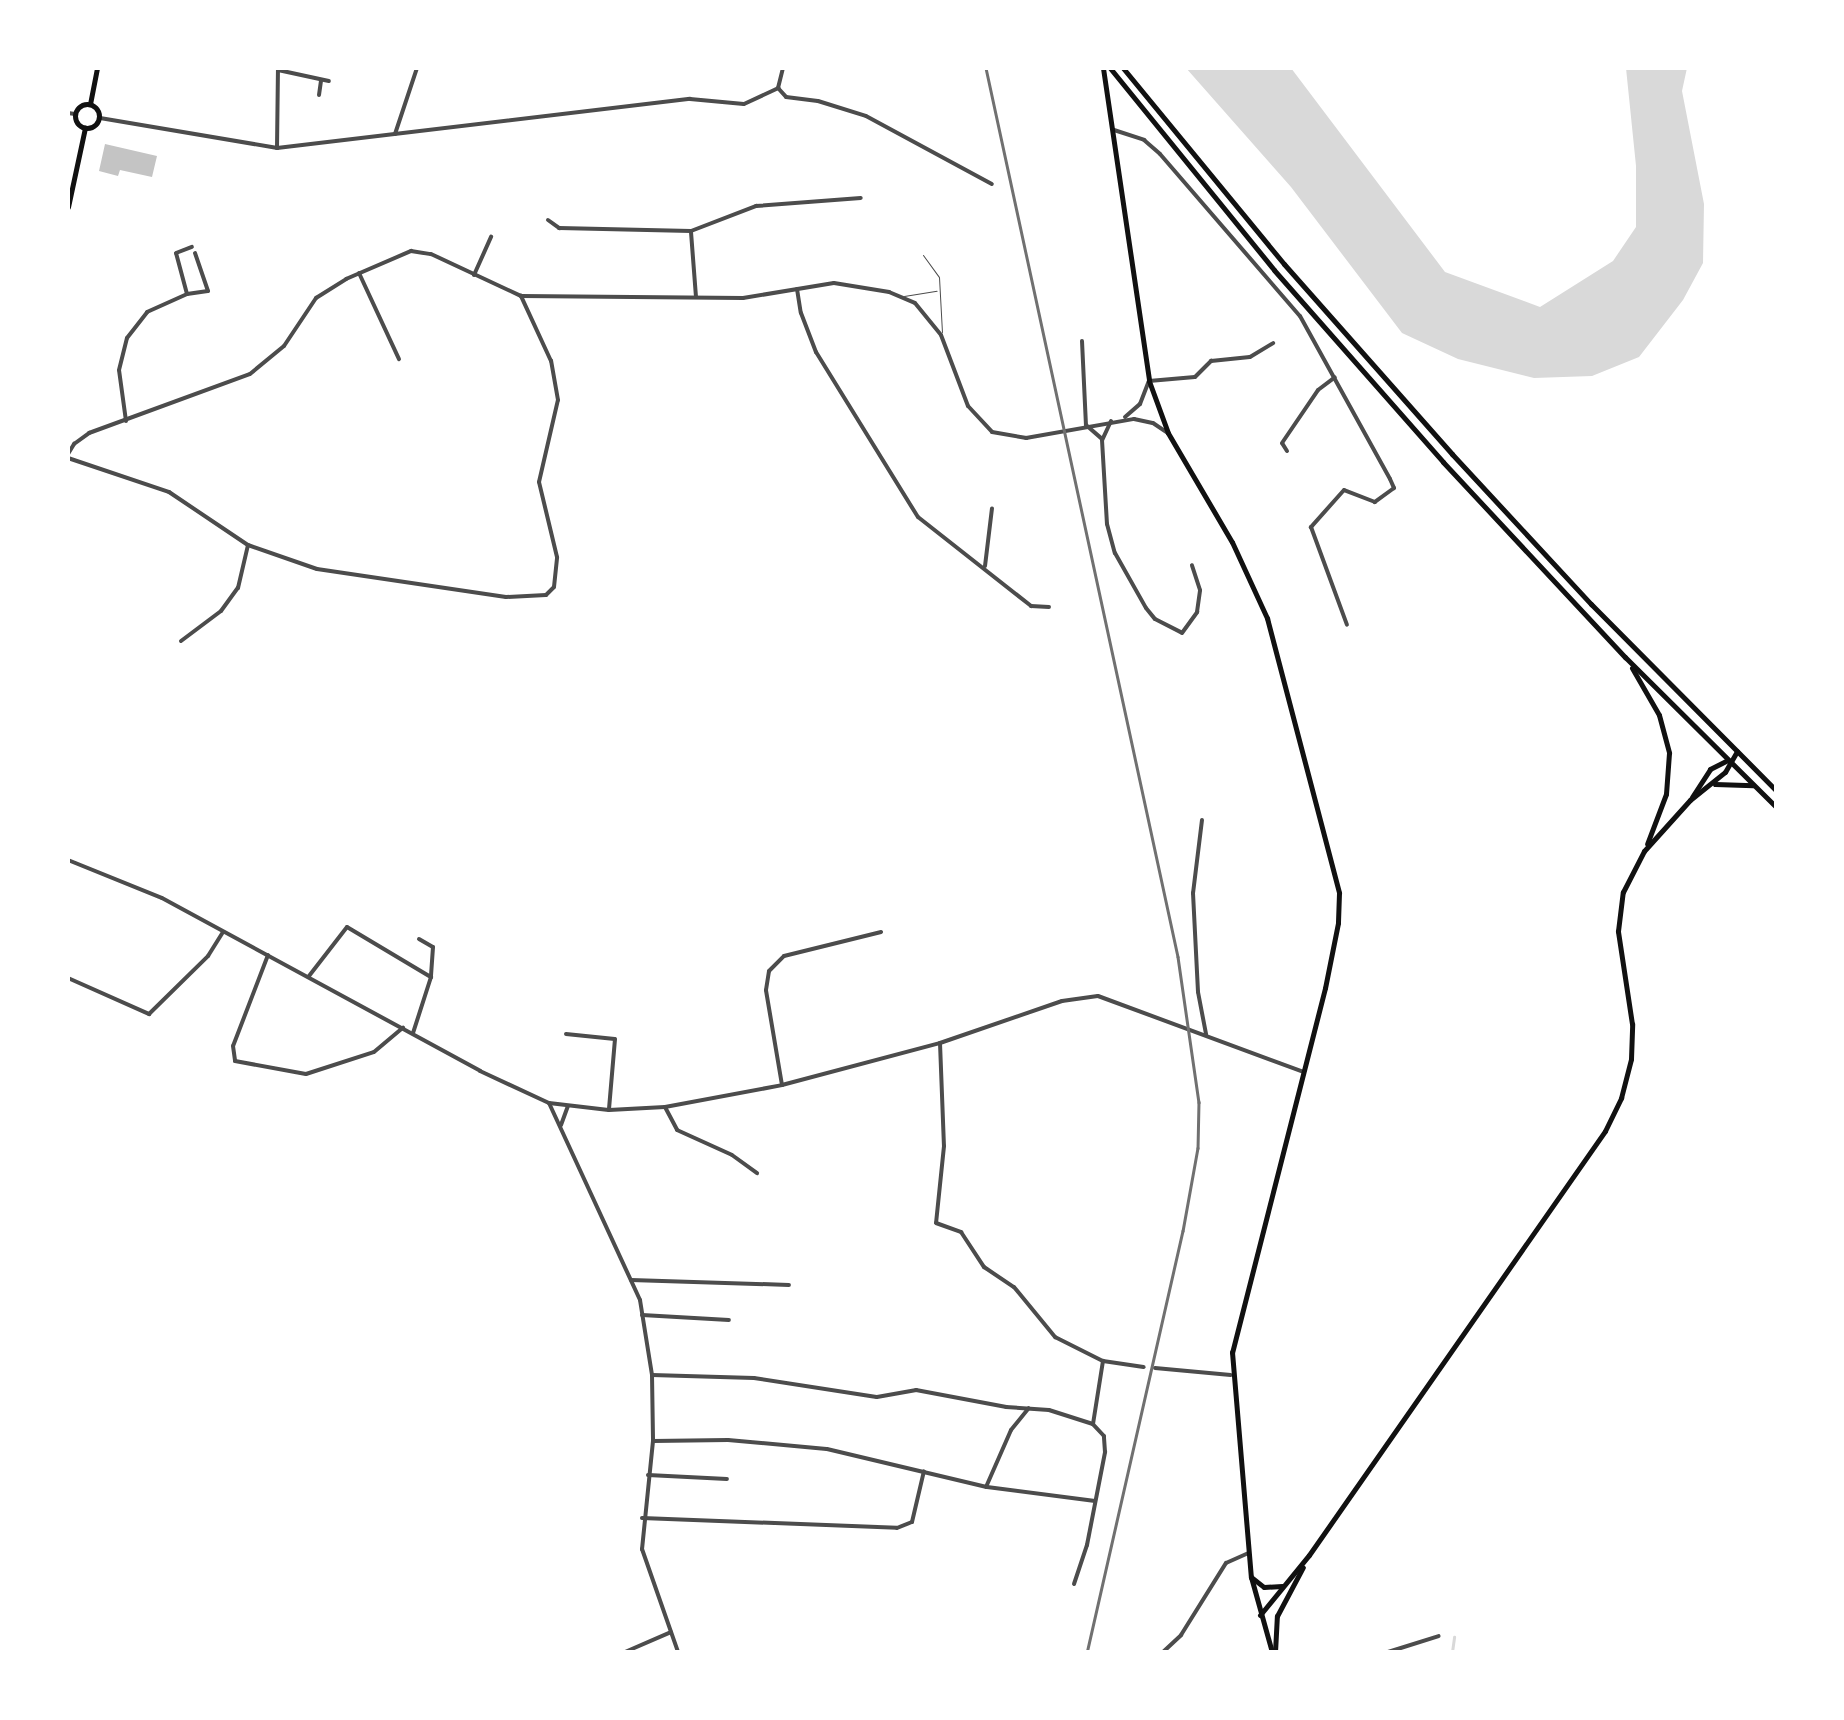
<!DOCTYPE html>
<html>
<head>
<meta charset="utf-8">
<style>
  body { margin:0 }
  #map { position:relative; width:1844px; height:1720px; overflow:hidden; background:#fff; font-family:"Work Sans",sans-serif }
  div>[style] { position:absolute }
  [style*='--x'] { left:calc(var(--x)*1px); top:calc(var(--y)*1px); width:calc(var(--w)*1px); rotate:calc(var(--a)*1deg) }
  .water>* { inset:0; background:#d9d9d9 }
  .stream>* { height:2.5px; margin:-1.25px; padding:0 1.25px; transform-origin:1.25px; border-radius:1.25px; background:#d9d9d9 }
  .building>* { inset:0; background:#c4c4c4 }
  .service>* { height:1px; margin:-0.5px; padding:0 0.5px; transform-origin:0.5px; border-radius:0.5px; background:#4c4c4c }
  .minor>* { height:4px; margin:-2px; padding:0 2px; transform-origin:2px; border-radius:2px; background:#4c4c4c }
  .tertiary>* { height:4px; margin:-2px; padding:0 2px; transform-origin:2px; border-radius:2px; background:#4c4c4c }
  .secondary>* { height:5px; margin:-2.5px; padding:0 2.5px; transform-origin:2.5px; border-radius:2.5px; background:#111 }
  .primary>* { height:5px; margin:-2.5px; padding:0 2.5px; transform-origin:2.5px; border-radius:2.5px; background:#111 }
  .primary>.ring { margin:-2.5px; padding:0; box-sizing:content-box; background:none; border:5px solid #111; border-radius:50% }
  .trunk>* { height:5px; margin:-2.5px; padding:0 2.5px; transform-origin:2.5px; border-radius:2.5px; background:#111 }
  .rail>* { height:2.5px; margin:-1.25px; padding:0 1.25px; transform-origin:1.25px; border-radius:1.25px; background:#707070 }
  span { translate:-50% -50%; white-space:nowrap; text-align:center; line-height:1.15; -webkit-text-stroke:8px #fff; paint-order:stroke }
  .frame { position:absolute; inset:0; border:70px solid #fff; pointer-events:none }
</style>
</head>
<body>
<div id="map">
  <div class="water">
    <i style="clip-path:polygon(1186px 68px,1291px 68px,1445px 272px,1540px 307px,1613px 261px,1636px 227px,1636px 166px,1626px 68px,1687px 68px,1682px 91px,1704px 204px,1703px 263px,1683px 300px,1639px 357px,1592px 376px,1534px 378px,1458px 359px,1402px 333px,1291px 187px)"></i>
  </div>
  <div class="stream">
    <i style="--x:1452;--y:1652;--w:15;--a:-82"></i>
  </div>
  <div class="building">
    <i style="clip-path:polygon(105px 144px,157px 156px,152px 177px,120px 170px,118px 176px,99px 171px)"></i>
  </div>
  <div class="service">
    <i style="--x:923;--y:255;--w:27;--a:54"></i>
    <i style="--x:939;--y:277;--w:55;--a:86.9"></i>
    <i style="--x:904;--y:296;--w:33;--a:-9"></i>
  </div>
  <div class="minor">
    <i style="--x:278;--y:70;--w:52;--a:12.2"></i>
    <i style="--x:778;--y:88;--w:12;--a:48"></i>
    <i style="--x:786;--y:97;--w:32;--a:7"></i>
    <i style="--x:818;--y:101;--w:50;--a:17.4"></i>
    <i style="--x:866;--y:116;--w:143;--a:28.4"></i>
    <i style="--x:778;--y:88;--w:21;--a:-76"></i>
    <i style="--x:319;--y:95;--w:15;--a:-82"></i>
    <i style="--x:68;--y:113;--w:7;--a:8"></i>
    <i style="--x:100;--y:118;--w:180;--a:9.6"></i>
    <i style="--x:277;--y:148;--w:416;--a:-6.8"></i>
    <i style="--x:690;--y:99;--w:54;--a:5.3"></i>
    <i style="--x:744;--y:104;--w:38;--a:-25"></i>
    <i style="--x:1114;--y:130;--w:32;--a:18"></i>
    <i style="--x:1144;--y:140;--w:21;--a:41"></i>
    <i style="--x:1160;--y:154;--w:214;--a:49.2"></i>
    <i style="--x:1300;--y:316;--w:186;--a:61.1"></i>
    <i style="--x:1390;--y:479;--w:10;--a:66"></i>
    <i style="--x:1394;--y:488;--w:24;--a:144"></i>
    <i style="--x:1375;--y:502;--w:33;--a:-159"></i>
    <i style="--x:1344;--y:490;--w:50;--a:131.7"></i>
    <i style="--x:1311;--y:527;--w:104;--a:69.8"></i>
    <i style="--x:395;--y:134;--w:70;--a:-71.6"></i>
    <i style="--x:277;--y:148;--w:80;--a:-89.3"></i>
    <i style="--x:548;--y:220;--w:14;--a:36"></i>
    <i style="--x:559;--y:228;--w:132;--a:1.3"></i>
    <i style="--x:691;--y:231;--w:70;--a:-21"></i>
    <i style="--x:756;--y:206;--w:105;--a:-4.4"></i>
    <i style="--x:691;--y:232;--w:65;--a:85.6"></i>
    <i style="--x:359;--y:273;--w:95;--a:65.1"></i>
    <i style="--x:474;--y:275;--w:42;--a:-65.9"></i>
    <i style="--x:797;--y:289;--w:24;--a:81"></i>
    <i style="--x:801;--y:313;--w:42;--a:69"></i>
    <i style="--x:816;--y:352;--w:194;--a:58.3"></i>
    <i style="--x:918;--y:517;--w:144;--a:38.2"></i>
    <i style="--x:1031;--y:606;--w:18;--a:3"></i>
    <i style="--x:187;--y:294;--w:42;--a:-105"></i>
    <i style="--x:176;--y:253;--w:17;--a:-21"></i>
    <i style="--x:1082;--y:341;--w:84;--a:87.3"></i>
    <i style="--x:1086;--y:425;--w:20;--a:41"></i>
    <i style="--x:1125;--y:417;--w:20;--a:-41"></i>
    <i style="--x:1140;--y:404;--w:25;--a:-69"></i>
    <i style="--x:1149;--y:381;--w:46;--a:-5"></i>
    <i style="--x:1195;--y:377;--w:23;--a:-45"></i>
    <i style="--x:1211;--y:361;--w:39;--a:-6"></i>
    <i style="--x:1250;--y:357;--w:27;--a:-31"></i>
    <i style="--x:126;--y:421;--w:51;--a:-97.8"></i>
    <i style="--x:119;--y:370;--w:33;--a:-76"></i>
    <i style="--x:127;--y:338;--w:33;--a:-52"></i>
    <i style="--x:147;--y:312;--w:44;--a:-24.2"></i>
    <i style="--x:187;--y:294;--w:21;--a:-8"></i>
    <i style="--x:208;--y:291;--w:40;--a:-108.9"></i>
    <i style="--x:1111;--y:421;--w:21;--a:115"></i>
    <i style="--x:1102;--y:440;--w:84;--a:86.6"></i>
    <i style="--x:1107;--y:524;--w:30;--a:75"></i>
    <i style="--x:1115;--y:553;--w:63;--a:60.6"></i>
    <i style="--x:1146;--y:608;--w:14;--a:51"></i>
    <i style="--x:1155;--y:619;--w:30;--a:27"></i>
    <i style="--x:1182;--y:633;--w:26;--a:-54"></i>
    <i style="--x:1197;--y:612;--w:22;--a:-82"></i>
    <i style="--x:1200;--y:590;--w:26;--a:-108"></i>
    <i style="--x:1287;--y:451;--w:9;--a:-122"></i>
    <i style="--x:1282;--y:443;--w:64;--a:-55.8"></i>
    <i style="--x:1318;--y:390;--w:21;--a:-37"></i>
    <i style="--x:68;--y:454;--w:12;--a:-59"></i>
    <i style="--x:74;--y:444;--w:19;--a:-36"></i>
    <i style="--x:89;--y:433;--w:171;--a:-20.1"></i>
    <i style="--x:250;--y:374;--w:44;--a:-39.5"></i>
    <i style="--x:284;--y:346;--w:58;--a:-56.3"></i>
    <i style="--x:316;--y:298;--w:36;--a:-32"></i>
    <i style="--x:346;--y:279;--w:71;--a:-23.3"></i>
    <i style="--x:411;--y:251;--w:20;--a:9"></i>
    <i style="--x:431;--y:254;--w:99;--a:25"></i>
    <i style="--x:521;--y:296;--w:222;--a:0.5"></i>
    <i style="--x:743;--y:298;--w:92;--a:-9.4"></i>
    <i style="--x:834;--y:283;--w:56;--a:9.3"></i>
    <i style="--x:889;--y:292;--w:28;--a:23"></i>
    <i style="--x:915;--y:303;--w:41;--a:50.9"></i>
    <i style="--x:941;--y:335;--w:76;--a:69.2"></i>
    <i style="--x:968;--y:406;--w:35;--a:47"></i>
    <i style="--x:992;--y:432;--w:35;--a:10"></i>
    <i style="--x:1026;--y:438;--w:110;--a:-10"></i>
    <i style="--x:1134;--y:419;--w:19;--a:12"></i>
    <i style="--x:1153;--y:423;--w:18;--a:34"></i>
    <i style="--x:68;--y:458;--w:107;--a:18.6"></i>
    <i style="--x:169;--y:492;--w:95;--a:33.9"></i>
    <i style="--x:248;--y:545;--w:73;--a:19.2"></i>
    <i style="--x:317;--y:569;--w:191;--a:8.4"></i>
    <i style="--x:506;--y:597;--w:40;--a:-2.9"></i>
    <i style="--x:546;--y:595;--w:11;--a:-45"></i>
    <i style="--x:554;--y:587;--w:30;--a:-84"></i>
    <i style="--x:557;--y:557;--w:77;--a:-103.5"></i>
    <i style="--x:539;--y:482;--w:84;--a:-77"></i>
    <i style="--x:558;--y:400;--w:40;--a:-100"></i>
    <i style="--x:551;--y:361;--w:72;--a:-114.8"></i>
    <i style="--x:985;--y:566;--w:58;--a:-83.1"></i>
    <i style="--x:181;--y:641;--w:50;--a:-36.9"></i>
    <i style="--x:221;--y:611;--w:29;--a:-54"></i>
    <i style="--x:238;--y:588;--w:44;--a:-76.9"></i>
    <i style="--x:1202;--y:820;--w:74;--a:97"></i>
    <i style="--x:1193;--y:893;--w:99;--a:87.1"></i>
    <i style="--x:1198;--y:992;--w:43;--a:79.2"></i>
    <i style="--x:419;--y:939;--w:16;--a:30"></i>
    <i style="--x:433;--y:947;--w:30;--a:94"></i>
    <i style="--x:268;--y:955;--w:97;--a:111"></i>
    <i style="--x:233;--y:1046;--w:15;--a:82"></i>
    <i style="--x:235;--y:1061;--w:72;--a:10.4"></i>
    <i style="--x:306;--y:1074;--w:71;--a:-17.9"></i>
    <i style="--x:374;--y:1052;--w:38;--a:-40"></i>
    <i style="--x:309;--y:976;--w:62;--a:-52.2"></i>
    <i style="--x:347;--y:927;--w:98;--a:30.8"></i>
    <i style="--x:431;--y:977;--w:59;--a:107.8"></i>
    <i style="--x:68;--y:978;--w:89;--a:24"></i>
    <i style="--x:149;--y:1014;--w:83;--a:-44.5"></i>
    <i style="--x:208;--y:956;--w:28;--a:-58"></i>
    <i style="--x:566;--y:1034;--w:49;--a:5.8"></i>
    <i style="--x:615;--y:1039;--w:70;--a:94.9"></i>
    <i style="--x:940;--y:1043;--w:103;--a:87.8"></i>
    <i style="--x:944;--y:1146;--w:77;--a:95.9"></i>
    <i style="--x:936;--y:1223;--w:27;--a:20"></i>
    <i style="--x:961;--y:1232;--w:42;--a:56.7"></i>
    <i style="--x:984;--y:1267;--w:36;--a:34"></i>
    <i style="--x:1014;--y:1287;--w:65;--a:50.6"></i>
    <i style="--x:1055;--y:1337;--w:54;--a:26.6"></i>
    <i style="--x:782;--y:1085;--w:96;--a:-99.6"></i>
    <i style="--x:766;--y:990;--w:19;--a:-81"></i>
    <i style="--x:769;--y:971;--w:21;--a:-45"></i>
    <i style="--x:784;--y:956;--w:100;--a:-13.9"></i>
    <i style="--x:549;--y:1103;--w:217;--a:65.2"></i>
    <i style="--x:640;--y:1300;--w:76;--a:80.9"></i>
    <i style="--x:652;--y:1375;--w:66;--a:89.1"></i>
    <i style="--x:653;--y:1441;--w:109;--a:95.8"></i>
    <i style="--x:642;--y:1549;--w:109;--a:70.7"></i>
    <i style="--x:665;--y:1107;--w:26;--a:62"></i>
    <i style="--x:677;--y:1130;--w:60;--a:24.4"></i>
    <i style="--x:732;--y:1155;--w:31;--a:36"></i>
    <i style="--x:561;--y:1125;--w:20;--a:-70"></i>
    <i style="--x:631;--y:1280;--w:158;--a:1.8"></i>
    <i style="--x:642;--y:1315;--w:87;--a:3.3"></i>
    <i style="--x:1155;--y:1368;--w:76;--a:5.3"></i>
    <i style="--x:652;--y:1375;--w:102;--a:1.7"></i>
    <i style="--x:754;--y:1378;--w:124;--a:8.8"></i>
    <i style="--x:877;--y:1397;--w:40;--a:-10"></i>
    <i style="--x:916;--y:1390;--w:92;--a:10.7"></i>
    <i style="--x:1006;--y:1407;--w:43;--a:4"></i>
    <i style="--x:1049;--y:1410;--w:46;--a:17.7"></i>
    <i style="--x:1093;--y:1424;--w:64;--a:-81"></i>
    <i style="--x:1103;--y:1361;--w:41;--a:8.3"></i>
    <i style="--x:653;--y:1441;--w:75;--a:-0.8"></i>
    <i style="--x:728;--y:1440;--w:99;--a:5.2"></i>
    <i style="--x:827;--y:1449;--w:163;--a:13.4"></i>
    <i style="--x:986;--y:1487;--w:62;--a:-66.3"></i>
    <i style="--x:1011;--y:1430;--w:28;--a:-51"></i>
    <i style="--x:648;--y:1475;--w:79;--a:2.9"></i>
    <i style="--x:987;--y:1487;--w:109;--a:7.4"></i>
    <i style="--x:642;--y:1518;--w:255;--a:2.2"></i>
    <i style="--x:897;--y:1528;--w:16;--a:-22"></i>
    <i style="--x:912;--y:1522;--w:52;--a:-76.8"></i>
    <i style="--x:1074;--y:1584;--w:41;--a:-71.6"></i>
    <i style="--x:1087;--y:1545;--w:95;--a:-79"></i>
    <i style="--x:1105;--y:1452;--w:16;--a:-94"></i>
    <i style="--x:1104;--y:1436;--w:16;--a:-133"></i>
    <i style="--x:625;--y:1652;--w:50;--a:-23.5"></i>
    <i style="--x:1163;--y:1652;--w:25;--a:-43"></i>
    <i style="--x:1181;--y:1635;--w:85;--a:-58"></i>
    <i style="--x:1226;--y:1563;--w:24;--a:-24"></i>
    <i style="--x:1388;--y:1652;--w:53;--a:-17.4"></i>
  </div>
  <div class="tertiary">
    <i style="--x:68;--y:860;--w:101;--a:22"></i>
    <i style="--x:162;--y:898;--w:362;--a:28.5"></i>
    <i style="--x:480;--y:1071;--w:76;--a:24.9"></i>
    <i style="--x:549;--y:1103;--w:60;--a:6.7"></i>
    <i style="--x:609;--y:1110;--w:56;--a:-3.1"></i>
    <i style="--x:665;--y:1107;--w:119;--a:-10.6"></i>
    <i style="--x:782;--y:1085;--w:163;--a:-14.9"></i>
    <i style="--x:940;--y:1043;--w:129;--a:-19"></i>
    <i style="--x:1062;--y:1001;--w:36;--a:-8"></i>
    <i style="--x:1098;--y:996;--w:219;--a:20.3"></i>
  </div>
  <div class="secondary">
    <i style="--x:1103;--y:68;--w:316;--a:81.6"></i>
    <i style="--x:1149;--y:381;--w:55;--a:69.9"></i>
    <i style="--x:1168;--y:433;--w:126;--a:59.6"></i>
    <i style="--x:1232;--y:542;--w:84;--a:65.3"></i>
    <i style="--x:1267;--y:618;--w:284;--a:75.3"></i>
    <i style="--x:1339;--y:893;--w:30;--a:92"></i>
    <i style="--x:1338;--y:923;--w:66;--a:101.3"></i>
    <i style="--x:1325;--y:988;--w:376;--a:104.3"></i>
    <i style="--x:1232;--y:1352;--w:226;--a:85.2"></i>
    <i style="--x:1251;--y:1577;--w:78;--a:74.4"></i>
  </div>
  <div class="primary">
    <i class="ring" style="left:75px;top:104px;width:19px;height:19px"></i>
    <i style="--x:90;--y:104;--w:37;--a:-79"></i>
    <i style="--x:68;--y:207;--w:81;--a:-77.9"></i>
  </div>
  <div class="trunk">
    <i style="--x:1110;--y:68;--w:260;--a:50.9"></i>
    <i style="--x:1274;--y:270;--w:256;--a:48.6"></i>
    <i style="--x:1443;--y:462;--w:267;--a:47"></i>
    <i style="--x:1625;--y:657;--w:213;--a:44.8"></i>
    <i style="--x:1123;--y:68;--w:254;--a:50.6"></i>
    <i style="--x:1284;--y:264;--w:254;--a:48.5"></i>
    <i style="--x:1452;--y:454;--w:205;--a:47.2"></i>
    <i style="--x:1591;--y:604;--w:262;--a:45.2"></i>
    <i style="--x:1632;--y:668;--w:54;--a:60.1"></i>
    <i style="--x:1659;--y:715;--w:39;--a:75"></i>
    <i style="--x:1669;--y:753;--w:41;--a:94.2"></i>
    <i style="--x:1666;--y:794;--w:53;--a:110.8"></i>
    <i style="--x:1715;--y:784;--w:38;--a:2"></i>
    <i style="--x:1692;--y:797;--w:33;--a:-57"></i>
    <i style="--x:1710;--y:769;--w:20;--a:-27"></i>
    <i style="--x:1251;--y:1577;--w:16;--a:38"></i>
    <i style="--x:1264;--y:1587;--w:18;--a:-3"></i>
    <i style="--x:1260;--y:1615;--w:77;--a:-50.8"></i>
    <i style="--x:1309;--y:1555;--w:517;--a:-55.08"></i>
    <i style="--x:1605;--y:1131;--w:37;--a:-64"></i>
    <i style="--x:1621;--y:1098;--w:40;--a:-75.6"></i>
    <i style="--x:1631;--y:1059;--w:35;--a:-88"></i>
    <i style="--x:1632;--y:1024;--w:94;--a:-98.6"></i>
    <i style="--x:1618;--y:931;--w:39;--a:-83"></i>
    <i style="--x:1623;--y:892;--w:46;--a:-62.9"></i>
    <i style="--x:1644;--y:851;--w:69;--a:-48"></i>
    <i style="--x:1690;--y:800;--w:45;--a:-38.7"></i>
    <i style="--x:1725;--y:772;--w:24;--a:-60"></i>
    <i style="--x:1275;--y:1652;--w:36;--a:-87"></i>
    <i style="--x:1277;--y:1616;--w:55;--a:-62"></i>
  </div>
  <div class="rail">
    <i style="--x:986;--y:68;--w:909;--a:77.81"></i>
    <i style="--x:1178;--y:957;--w:147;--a:81.8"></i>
    <i style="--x:1199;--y:1102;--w:46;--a:91.2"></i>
    <i style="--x:1198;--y:1148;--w:84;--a:100.2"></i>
    <i style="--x:1183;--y:1231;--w:432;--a:102.8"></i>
  </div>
  <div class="frame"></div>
</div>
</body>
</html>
